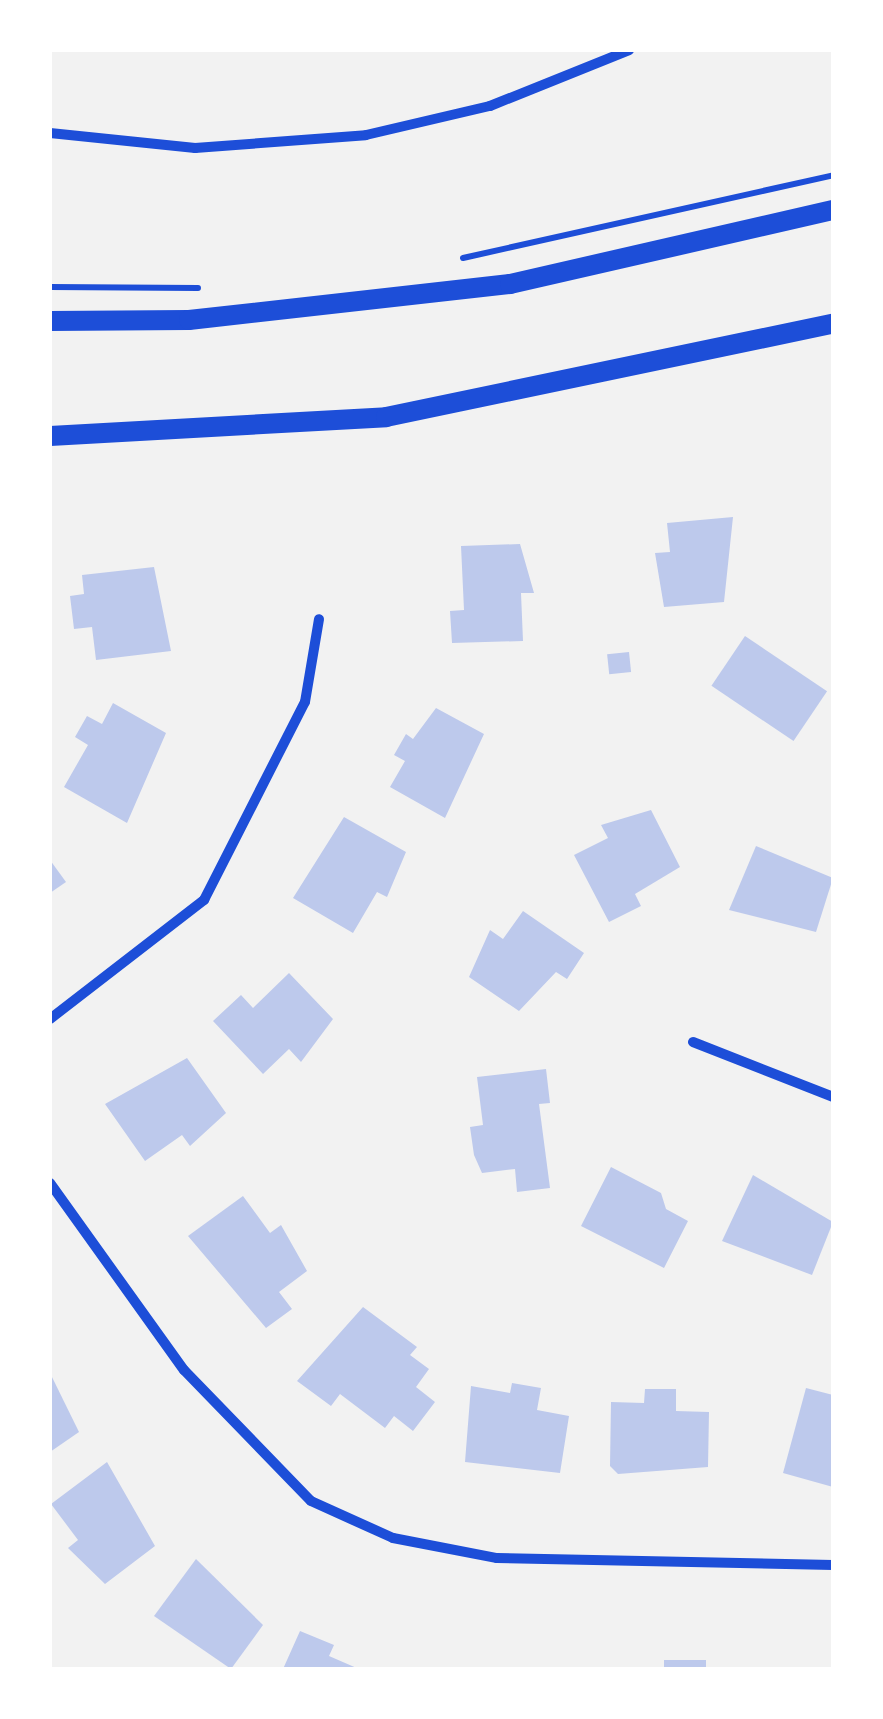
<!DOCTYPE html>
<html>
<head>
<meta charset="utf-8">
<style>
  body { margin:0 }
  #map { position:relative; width:883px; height:1719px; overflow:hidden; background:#f2f2f2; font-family:Quicksand,sans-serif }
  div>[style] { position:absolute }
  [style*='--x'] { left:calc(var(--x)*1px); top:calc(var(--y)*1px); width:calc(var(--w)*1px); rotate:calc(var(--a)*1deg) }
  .building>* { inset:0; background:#bdc9ec; transform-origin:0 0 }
  .path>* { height:6px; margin:-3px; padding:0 3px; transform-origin:3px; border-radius:3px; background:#1d4ed8 }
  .minor>* { height:10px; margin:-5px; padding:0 5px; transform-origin:5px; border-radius:5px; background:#1d4ed8 }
  .secondary>* { height:20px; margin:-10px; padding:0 10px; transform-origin:10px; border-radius:10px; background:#1d4ed8 }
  span { translate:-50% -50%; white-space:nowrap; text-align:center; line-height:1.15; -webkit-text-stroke:9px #fff; paint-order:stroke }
  .frame { position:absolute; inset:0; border:52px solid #fff; pointer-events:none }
</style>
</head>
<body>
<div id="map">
  <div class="building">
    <i style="clip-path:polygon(733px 517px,724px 602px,664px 607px,655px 553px,670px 552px,667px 523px)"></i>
    <i style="clip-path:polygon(520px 544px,534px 593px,521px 593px,523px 641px,452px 643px,450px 611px,464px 610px,461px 546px)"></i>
    <i style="clip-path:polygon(154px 567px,171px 651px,96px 660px,92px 627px,74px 629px,70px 596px,84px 594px,82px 575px)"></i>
    <i style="left:745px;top:636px;width:99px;height:60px;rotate:34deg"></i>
    <i style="left:629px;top:652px;width:20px;height:22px;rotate:84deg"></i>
    <i style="clip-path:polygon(113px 703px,166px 733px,127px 823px,64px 787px,88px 745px,75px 737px,87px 716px,102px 724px)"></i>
    <i style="clip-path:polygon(436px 708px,484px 734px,445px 818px,390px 787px,405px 761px,394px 755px,406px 734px,413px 739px)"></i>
    <i style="clip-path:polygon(651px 810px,680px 867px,635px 894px,641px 906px,609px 922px,574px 855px,608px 838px,601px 825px)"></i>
    <i style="clip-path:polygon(344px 817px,406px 852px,387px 897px,377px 892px,353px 933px,293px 898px)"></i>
    <i style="clip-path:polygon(756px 846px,833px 878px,816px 932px,729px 910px)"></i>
    <i style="clip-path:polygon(50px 860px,66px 882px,50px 893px)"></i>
    <i style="clip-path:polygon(523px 911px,584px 953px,567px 979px,556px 972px,519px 1011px,469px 977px,490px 930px,503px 939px)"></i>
    <i style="clip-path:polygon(289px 973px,333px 1019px,301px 1062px,289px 1049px,263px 1074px,213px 1021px,241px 995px,253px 1008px)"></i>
    <i style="clip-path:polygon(187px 1058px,226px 1113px,190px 1146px,182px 1135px,145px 1161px,105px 1104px)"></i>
    <i style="clip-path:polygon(546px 1069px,550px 1103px,539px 1104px,550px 1188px,517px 1192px,515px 1169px,482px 1173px,474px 1155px,470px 1127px,483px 1125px,477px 1077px)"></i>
    <i style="clip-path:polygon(611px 1167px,661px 1193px,666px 1209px,688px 1221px,664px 1268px,581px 1226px)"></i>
    <i style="clip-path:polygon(753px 1175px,833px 1222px,812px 1275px,722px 1241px)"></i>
    <i style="clip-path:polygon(243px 1196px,270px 1233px,281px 1225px,307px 1271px,279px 1292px,292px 1309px,266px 1328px,188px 1236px)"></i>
    <i style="clip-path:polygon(363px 1307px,417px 1347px,410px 1355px,429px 1369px,416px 1387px,435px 1402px,413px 1431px,394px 1416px,385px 1428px,340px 1394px,331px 1406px,297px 1381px)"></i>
    <i style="clip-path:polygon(50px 1373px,79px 1432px,50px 1452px)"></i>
    <i style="clip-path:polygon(512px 1383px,541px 1388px,537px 1410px,569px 1416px,560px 1473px,465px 1462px,471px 1386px,510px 1393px)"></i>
    <i style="clip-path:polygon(806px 1388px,833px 1395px,833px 1487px,783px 1473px)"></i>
    <i style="clip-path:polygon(645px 1389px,676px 1389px,676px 1411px,709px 1412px,708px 1467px,618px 1474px,610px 1466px,611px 1402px,644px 1403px)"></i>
    <i style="clip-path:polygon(107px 1462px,155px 1546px,105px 1584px,68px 1548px,78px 1540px,51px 1504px)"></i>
    <i style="clip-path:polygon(196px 1559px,263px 1625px,231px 1669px,154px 1616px)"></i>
    <i style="clip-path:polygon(300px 1631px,334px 1645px,329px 1656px,359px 1669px,283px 1669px)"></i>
    <i style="left:706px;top:1660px;width:9px;height:42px;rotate:90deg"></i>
  </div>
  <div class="path">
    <i style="--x:463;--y:258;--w:379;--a:-12.6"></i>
    <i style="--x:50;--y:287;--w:148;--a:0.4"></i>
  </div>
  <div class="minor">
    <i style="--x:50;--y:133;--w:146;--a:5.9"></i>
    <i style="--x:195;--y:148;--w:171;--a:-4.3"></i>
    <i style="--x:366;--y:135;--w:127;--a:-13.2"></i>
    <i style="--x:490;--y:106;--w:150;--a:-21.9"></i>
    <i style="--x:50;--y:1019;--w:195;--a:-37.7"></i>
    <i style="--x:204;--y:900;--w:222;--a:-63"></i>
    <i style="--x:305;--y:702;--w:84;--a:-80.4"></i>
    <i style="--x:693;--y:1042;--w:150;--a:21.4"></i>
    <i style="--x:50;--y:1183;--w:230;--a:54.4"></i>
    <i style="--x:184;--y:1370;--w:182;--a:45.9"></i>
    <i style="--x:311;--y:1501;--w:90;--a:24.3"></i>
    <i style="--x:393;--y:1538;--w:106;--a:10.9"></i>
    <i style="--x:497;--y:1558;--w:336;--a:1.2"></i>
  </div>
  <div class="secondary">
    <i style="--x:50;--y:321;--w:139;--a:-0.4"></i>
    <i style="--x:189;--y:320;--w:323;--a:-6.4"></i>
    <i style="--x:510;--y:284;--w:331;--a:-12.9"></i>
    <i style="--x:50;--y:436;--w:337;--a:-3.2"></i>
    <i style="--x:386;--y:417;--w:457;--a:-11.8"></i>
  </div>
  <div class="frame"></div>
</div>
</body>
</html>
